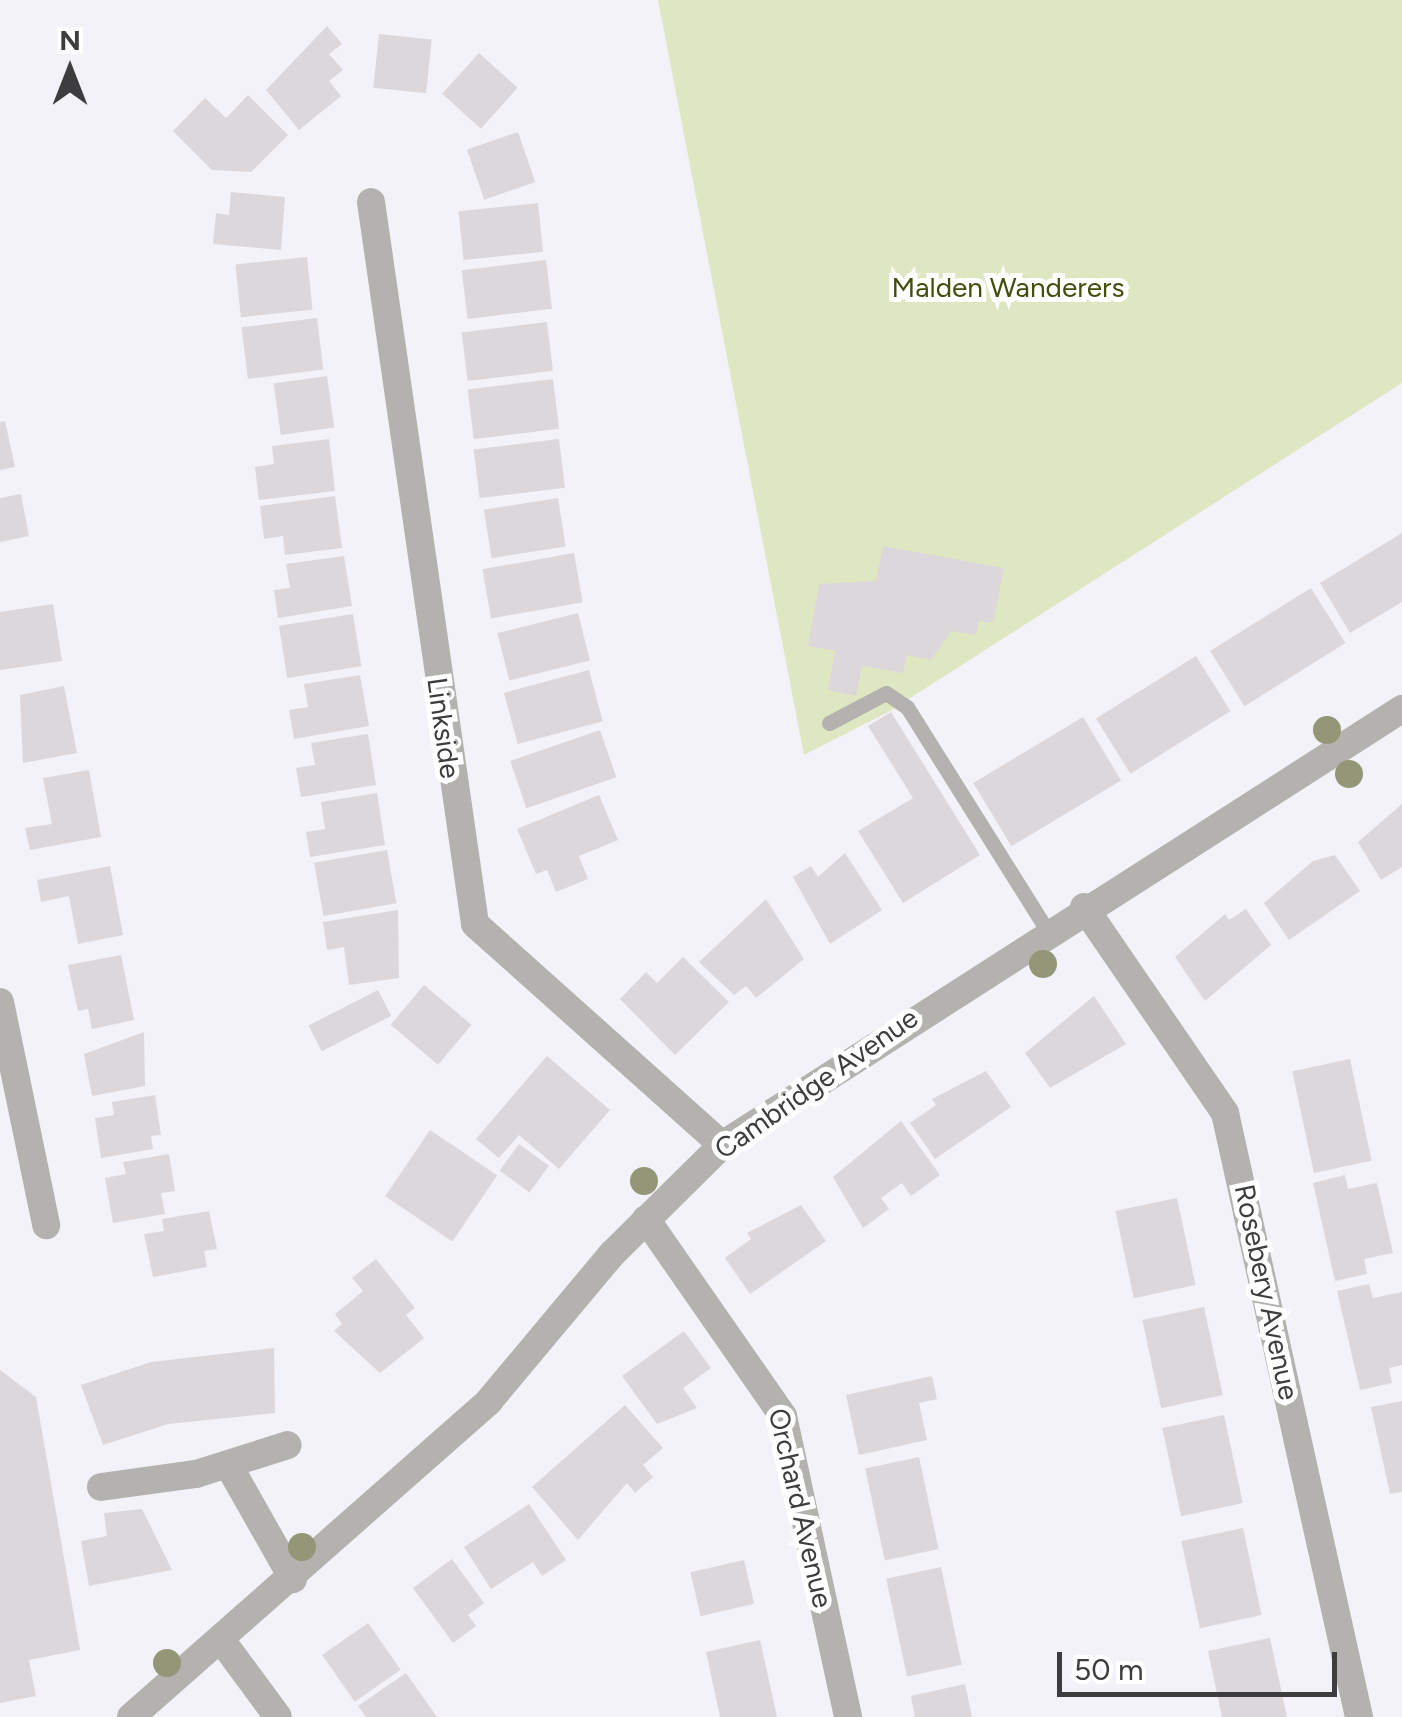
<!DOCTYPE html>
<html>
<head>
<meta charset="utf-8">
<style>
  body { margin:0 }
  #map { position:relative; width:1402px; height:1717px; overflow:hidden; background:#f3f2f8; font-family:Figtree,sans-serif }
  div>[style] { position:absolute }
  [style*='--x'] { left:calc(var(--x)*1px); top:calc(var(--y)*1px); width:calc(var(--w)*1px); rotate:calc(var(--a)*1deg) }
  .green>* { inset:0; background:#dfe6c2 }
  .building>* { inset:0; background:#dcd7db; transform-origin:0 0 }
  .service>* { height:15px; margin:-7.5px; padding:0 7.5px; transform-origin:7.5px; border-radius:7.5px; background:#b3b2af }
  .minor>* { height:28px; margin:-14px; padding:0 14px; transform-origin:14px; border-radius:14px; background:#b3b2af }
  .trees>* { width:28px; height:28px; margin:-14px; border-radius:50%; background:#939778 }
  span { translate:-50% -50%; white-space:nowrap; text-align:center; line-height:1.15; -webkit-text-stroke:10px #fff; paint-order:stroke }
  .park-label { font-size:28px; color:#454d0f }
  .street-label { font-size:28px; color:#3d3c3e }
  .north { position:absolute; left:20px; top:20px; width:100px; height:100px; -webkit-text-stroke:8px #fff; paint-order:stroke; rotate:0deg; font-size:28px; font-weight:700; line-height:40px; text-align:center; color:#3d3c3e }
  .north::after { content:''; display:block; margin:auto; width:35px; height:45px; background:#3d3c3e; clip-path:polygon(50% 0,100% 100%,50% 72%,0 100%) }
  .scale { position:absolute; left:1057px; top:1652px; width:280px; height:45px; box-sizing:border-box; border:5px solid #3d3c3e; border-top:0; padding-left:12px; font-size:30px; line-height:35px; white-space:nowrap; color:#3d3c3e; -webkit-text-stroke:8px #fff; paint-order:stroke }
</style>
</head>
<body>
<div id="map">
  <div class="green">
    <i style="clip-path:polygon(658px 0,1402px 0,1402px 383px,890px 711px,804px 755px)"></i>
  </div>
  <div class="building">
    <i style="clip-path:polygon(327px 26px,342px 44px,329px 54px,343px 70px,329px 81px,341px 96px,299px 130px,266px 90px)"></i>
    <i style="left:379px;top:34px;width:53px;height:54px;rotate:6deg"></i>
    <i style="left:479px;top:53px;width:52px;height:55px;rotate:42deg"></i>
    <i style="clip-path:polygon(248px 95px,288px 135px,251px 172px,212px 170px,173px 131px,205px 98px,226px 118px)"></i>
    <i style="left:518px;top:132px;width:53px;height:54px;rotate:71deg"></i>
    <i style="clip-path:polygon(231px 192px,285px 197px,281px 250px,213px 244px,216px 213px,229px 215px)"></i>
    <i style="left:538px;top:203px;width:49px;height:80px;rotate:84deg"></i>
    <i style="left:307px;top:257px;width:53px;height:72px;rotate:84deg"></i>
    <i style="left:546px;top:260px;width:49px;height:85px;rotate:83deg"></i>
    <i style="left:317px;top:318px;width:52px;height:76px;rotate:83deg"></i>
    <i style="left:547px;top:322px;width:49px;height:86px;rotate:83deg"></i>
    <i style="left:327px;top:376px;width:52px;height:54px;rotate:82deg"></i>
    <i style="left:553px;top:379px;width:50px;height:86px;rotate:83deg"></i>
    <i style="clip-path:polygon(5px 421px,15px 467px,0 470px,0 422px)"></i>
    <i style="clip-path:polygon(329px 439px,335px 491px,259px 500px,255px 467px,274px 464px,272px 446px)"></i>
    <i style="left:559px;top:439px;width:49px;height:86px;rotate:83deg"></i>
    <i style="clip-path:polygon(21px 494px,29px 536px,0 542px,0 498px)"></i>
    <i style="clip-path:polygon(335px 496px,342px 548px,285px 555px,283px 536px,264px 539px,260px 506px)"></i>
    <i style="left:558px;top:498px;width:49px;height:75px;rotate:81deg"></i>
    <i style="clip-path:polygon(1402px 533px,1402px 602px,1350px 633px,1320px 583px)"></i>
    <i style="clip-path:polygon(883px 546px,1004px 568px,993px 623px,979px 621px,976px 635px,951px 631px,931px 660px,907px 655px,903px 673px,862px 666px,856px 696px,828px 690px,835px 651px,808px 646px,819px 584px,876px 581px)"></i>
    <i style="left:574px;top:553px;width:50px;height:93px;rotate:80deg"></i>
    <i style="clip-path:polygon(344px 556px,352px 606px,278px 618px,274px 590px,290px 588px,286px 564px)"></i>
    <i style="left:1311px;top:588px;width:65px;height:119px;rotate:58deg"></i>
    <i style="clip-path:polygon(53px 604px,62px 661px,0 670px,0 612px)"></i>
    <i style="left:578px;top:613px;width:49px;height:83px;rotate:76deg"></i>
    <i style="left:353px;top:614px;width:53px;height:75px;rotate:81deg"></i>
    <i style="left:1196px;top:656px;width:65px;height:118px;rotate:58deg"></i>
    <i style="left:589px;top:670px;width:53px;height:88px;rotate:75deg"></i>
    <i style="clip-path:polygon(360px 675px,369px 726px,294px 739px,289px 710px,308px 707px,304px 684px)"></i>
    <i style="clip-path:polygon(64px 686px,77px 753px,23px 763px,20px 695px)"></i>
    <i style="clip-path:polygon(891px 712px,980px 855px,903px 903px,858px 831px,913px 798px,868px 726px)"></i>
    <i style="left:1083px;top:717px;width:74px;height:128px;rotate:59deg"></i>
    <i style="left:600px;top:730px;width:50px;height:95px;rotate:71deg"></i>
    <i style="clip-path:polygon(368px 734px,376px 785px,301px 797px,296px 768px,315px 765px,311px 743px)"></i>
    <i style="clip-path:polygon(89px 770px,101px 837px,30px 850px,25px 828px,52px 824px,43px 778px)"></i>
    <i style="clip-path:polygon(377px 793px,385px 845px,310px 857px,306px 832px,325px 829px,321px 802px)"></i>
    <i style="clip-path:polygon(599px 795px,618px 840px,579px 856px,588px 879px,556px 892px,547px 870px,536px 874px,517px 829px)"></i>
    <i style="clip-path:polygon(1402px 804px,1402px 867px,1381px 880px,1358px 842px)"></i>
    <i style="left:387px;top:850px;width:54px;height:74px;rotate:80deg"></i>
    <i style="clip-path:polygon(845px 853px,882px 910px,830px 944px,793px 877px,811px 866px,818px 877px)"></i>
    <i style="clip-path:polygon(1335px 855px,1360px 891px,1289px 940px,1264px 903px,1313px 861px)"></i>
    <i style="clip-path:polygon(110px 866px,123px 935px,78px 944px,69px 896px,41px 902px,37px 880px)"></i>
    <i style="clip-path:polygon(766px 899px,804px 959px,756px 998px,746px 986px,734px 995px,699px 962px)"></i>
    <i style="clip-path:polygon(1246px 909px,1271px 945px,1205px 1001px,1175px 957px,1225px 914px,1229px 920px)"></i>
    <i style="clip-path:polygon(398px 910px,399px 978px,349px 985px,344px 947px,327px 950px,323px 922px)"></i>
    <i style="clip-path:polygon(121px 955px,134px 1020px,92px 1029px,88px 1009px,78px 1011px,68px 965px)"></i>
    <i style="clip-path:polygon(683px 957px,729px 1002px,675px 1055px,620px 999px,646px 972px,657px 983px)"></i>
    <i style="left:424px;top:985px;width:62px;height:52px;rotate:40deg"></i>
    <i style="left:378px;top:990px;width:29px;height:78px;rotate:63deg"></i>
    <i style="clip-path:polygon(1094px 996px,1126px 1044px,1050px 1088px,1025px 1053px)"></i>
    <i style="clip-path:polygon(144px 1032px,145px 1086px,92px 1096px,84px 1054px)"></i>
    <i style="clip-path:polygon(547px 1056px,610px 1110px,559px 1169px,519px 1135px,499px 1158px,476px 1139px)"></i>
    <i style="left:1350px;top:1059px;width:104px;height:59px;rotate:78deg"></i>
    <i style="clip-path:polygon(986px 1071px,1011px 1107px,935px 1159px,910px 1123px,936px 1105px,932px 1099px)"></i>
    <i style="clip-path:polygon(155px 1095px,161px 1135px,151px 1136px,153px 1149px,101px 1158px,95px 1118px,114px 1115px,112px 1102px)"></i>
    <i style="clip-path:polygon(901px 1121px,940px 1175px,911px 1196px,902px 1183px,881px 1198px,889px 1209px,863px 1228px,833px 1177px)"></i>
    <i style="left:430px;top:1130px;width:81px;height:80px;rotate:34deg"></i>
    <i style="left:519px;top:1144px;width:37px;height:33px;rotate:36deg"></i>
    <i style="clip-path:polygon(169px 1154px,175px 1191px,161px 1193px,165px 1214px,113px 1223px,105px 1178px,126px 1174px,123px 1162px)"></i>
    <i style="clip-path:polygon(1345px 1175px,1348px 1189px,1377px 1183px,1393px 1253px,1364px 1259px,1367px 1274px,1335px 1281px,1313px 1183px)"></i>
    <i style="left:1177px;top:1198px;width:89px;height:63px;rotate:78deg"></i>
    <i style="clip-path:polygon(801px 1205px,826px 1241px,750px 1294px,725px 1258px,751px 1239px,747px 1233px)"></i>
    <i style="clip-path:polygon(209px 1211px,217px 1249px,204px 1251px,207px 1267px,153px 1277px,144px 1234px,164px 1231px,162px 1219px)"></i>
    <i style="clip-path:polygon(376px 1259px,415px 1308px,406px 1315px,424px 1338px,380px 1373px,334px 1331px,342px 1324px,335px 1314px,363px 1291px,352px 1278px)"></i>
    <i style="clip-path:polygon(1369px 1284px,1373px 1298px,1402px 1292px,1402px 1365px,1389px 1368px,1392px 1383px,1360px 1390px,1337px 1291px)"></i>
    <i style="left:1204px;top:1307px;width:90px;height:63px;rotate:78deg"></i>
    <i style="clip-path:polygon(684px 1331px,711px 1368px,683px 1388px,697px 1408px,657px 1424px,622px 1376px)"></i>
    <i style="clip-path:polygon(274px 1348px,275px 1413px,168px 1424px,103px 1445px,81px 1385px,151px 1362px)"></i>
    <i style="clip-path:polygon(0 1370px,36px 1397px,80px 1650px,29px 1660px,36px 1696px,0 1703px)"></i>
    <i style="clip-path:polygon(932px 1376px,937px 1399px,919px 1403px,927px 1440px,859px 1455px,846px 1395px)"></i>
    <i style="clip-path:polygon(1402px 1401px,1402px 1492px,1390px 1494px,1371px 1407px)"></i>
    <i style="clip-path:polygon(625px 1405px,663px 1448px,643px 1465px,653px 1477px,635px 1493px,627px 1483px,578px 1540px,532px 1487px)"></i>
    <i style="left:1224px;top:1415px;width:90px;height:63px;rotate:78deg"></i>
    <i style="left:919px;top:1457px;width:94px;height:55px;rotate:78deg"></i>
    <i style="clip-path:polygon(529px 1504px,566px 1560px,542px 1576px,533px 1562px,491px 1589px,464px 1547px)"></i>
    <i style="clip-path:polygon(142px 1509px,172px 1570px,89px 1586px,81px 1541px,107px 1536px,104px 1513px)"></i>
    <i style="left:1243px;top:1528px;width:89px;height:63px;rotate:78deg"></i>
    <i style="clip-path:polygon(452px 1559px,484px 1603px,468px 1615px,476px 1626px,453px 1643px,413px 1588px)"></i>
    <i style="left:744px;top:1560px;width:45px;height:55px;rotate:77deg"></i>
    <i style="left:941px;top:1567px;width:100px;height:56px;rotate:78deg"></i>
    <i style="left:368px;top:1623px;width:57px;height:56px;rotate:55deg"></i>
    <i style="clip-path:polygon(1270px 1638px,1287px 1717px,1222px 1717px,1208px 1651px)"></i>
    <i style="clip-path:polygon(760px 1640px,777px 1717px,720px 1717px,706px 1652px)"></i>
    <i style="clip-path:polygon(406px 1673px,437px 1717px,366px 1717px,358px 1706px)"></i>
    <i style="clip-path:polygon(965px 1684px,972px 1717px,915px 1717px,911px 1696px)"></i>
  </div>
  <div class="service">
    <i style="--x:829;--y:723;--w:64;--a:-27.8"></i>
    <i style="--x:886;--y:693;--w:25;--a:34"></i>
    <i style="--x:907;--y:707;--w:263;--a:57.9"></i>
  </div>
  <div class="minor">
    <i style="--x:371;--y:202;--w:729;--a:81.8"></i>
    <i style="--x:475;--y:924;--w:331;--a:41.8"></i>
    <i style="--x:1084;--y:907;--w:250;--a:55.6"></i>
    <i style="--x:1225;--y:1113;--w:619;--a:77.49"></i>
    <i style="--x:0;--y:1002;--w:228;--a:78.3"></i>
    <i style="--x:646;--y:1219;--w:240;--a:55.2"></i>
    <i style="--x:783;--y:1416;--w:308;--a:77.8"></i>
    <i style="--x:229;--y:1466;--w:130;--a:60.5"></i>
    <i style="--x:101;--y:1487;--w:96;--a:-7.8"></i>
    <i style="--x:196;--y:1474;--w:96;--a:-17.5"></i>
    <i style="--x:222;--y:1641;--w:94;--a:53.6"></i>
    <i style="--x:131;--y:1717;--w:478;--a:-41.4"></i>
    <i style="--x:489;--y:1401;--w:192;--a:-50.1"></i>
    <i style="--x:612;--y:1254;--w:155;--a:-44.7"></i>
    <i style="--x:722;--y:1145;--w:808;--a:-32.67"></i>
  </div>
  <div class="trees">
    <i style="left:1327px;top:730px"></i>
    <i style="left:1349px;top:774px"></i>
    <i style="left:1043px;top:964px"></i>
    <i style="left:644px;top:1181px"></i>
    <i style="left:302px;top:1547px"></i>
    <i style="left:167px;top:1663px"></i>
  </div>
  <div class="park-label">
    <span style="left:1008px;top:287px">Malden Wanderers</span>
  </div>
  <div class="street-label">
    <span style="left:444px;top:728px;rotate:82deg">Linkside</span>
    <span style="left:816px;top:1083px;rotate:-35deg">Cambridge Avenue</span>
    <span style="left:1267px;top:1292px;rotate:78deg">Rosebery Avenue</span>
    <span style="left:801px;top:1508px;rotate:77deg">Orchard Avenue</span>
  </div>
  <div class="north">N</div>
  <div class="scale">50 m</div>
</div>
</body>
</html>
